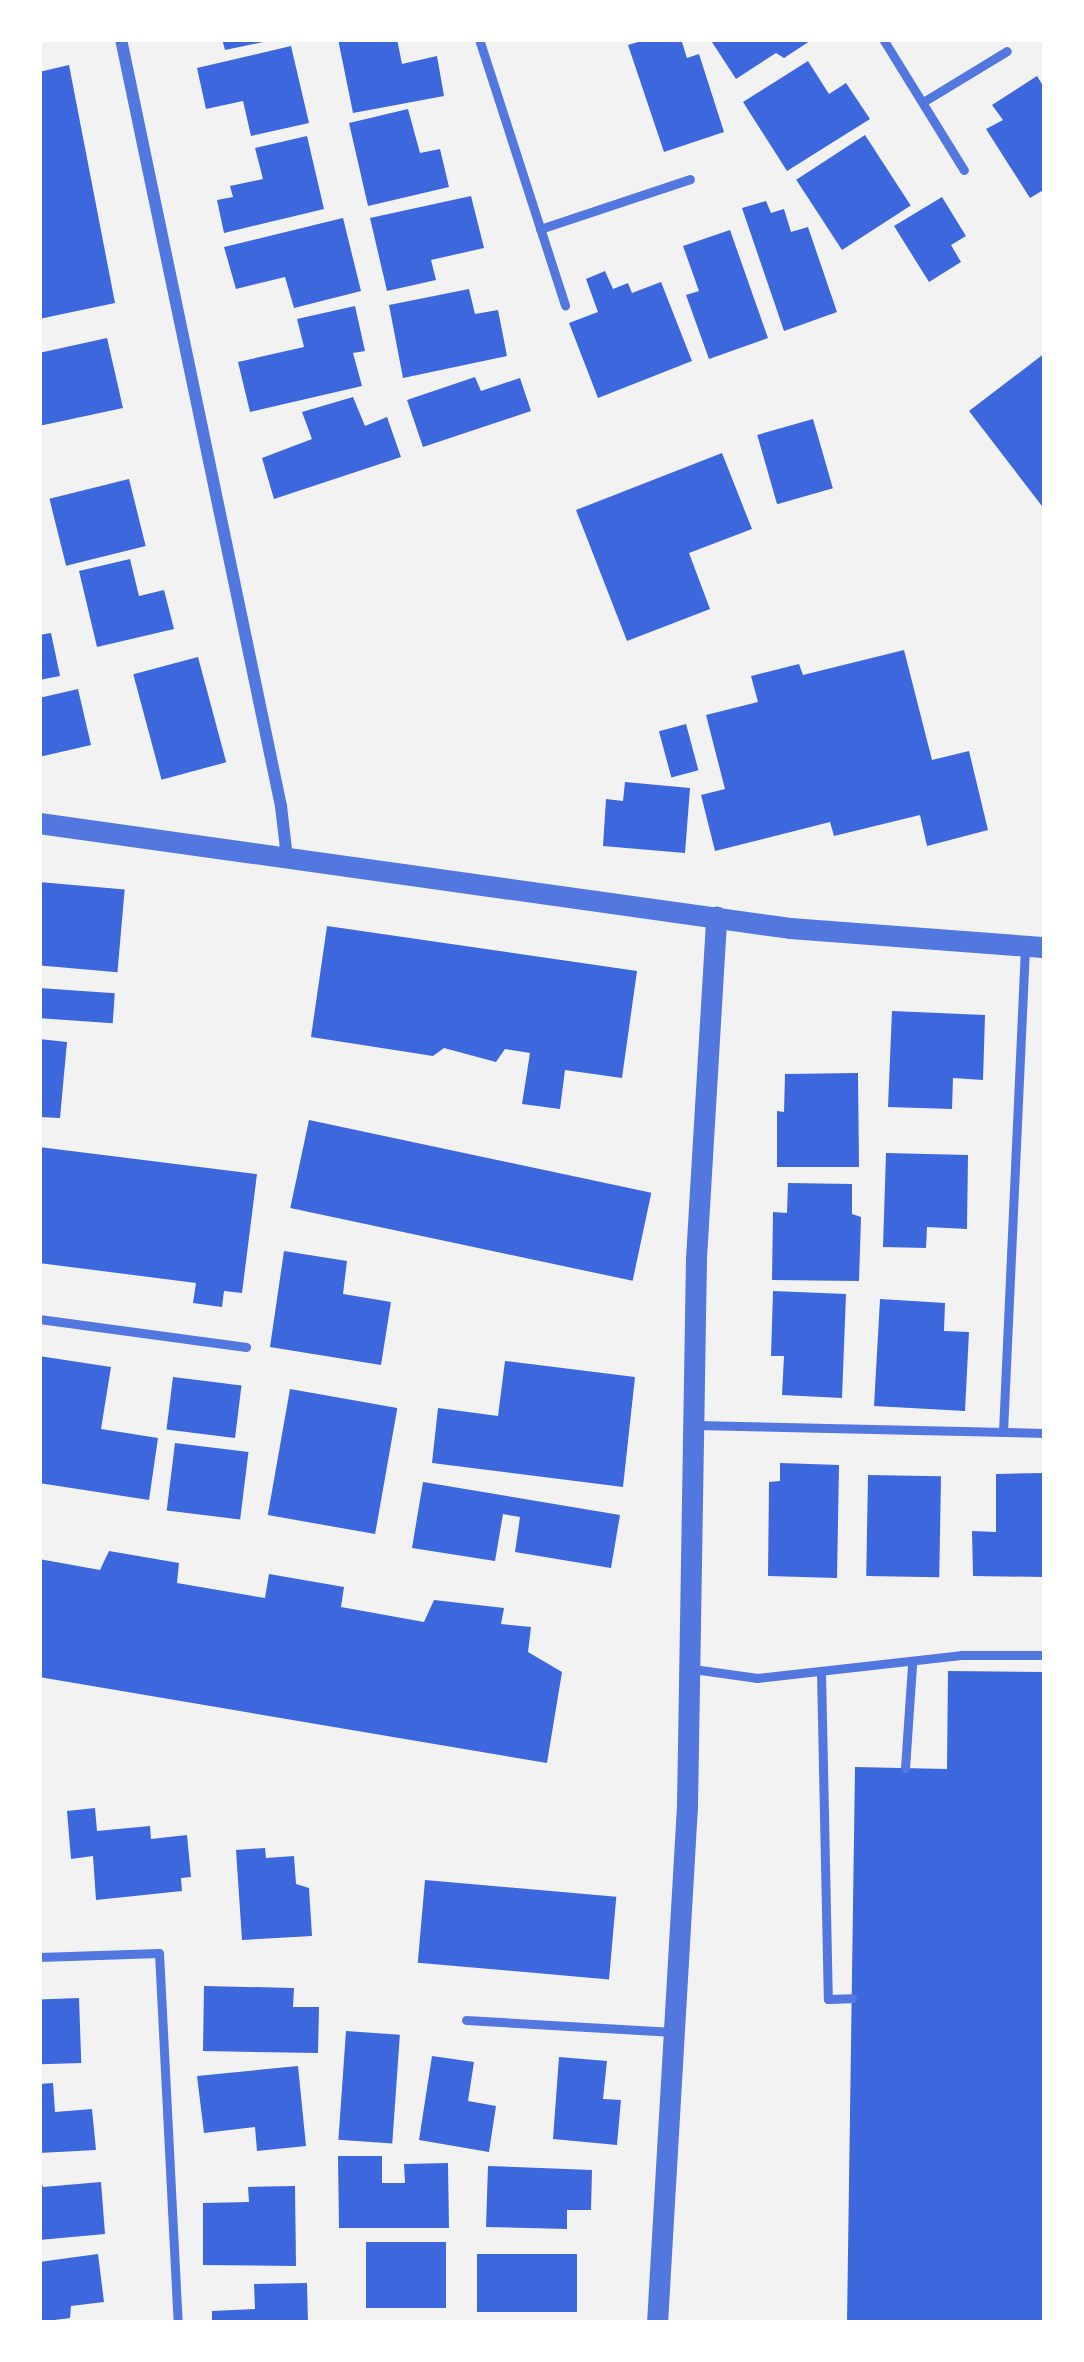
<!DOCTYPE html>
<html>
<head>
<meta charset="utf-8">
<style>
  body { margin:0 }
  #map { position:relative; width:1084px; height:2362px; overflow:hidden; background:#f2f2f2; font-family:"Alegreya Sans",sans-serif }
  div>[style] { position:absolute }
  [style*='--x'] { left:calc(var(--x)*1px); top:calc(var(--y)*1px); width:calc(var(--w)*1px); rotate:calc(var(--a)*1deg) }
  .building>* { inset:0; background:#3d67dc; transform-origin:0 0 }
  .service>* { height:9px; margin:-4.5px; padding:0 4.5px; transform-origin:4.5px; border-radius:4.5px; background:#5277de }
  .minor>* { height:12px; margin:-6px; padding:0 6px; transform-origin:6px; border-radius:6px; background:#5277de }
  .tertiary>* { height:21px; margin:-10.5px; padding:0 10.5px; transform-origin:10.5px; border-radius:10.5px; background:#5277de }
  span { translate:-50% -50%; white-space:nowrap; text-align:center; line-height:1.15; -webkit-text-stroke:9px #fff; paint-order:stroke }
  .frame { position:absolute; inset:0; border:42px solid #fff; pointer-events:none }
</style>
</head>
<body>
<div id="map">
  <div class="building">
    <i style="clip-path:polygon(222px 39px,268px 39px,268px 41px,225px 50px)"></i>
    <i style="clip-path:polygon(338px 39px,397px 39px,402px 64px,437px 56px,444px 96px,353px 113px)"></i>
    <i style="clip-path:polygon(648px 39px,681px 39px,687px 58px,699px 54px,724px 132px,664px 152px,628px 45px)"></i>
    <i style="clip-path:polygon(710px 39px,813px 39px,784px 58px,776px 53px,736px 79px)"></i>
    <i style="clip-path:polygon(291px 46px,309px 123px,251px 136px,243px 101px,206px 109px,197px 68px)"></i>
    <i style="clip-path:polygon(808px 61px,829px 94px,846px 83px,870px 119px,787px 171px,743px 102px)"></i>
    <i style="clip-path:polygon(69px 65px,115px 303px,39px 319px,39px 72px)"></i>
    <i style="clip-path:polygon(1037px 76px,1045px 89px,1045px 189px,1030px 198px,986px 129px,1003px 120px,992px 105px)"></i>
    <i style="clip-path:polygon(408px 109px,420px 153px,440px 149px,449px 187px,368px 206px,349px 123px)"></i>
    <i style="left:865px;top:135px;width:84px;height:82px;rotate:57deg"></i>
    <i style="clip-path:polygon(307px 136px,324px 209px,224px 233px,217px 200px,233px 197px,230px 186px,263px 179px,255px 148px)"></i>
    <i style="clip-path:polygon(471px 196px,484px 248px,431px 260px,436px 280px,387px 291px,370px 218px)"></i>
    <i style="clip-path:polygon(942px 197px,966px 236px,951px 245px,961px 262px,929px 282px,894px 226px)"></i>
    <i style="clip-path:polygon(766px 201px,771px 213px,784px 209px,791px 232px,808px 227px,837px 312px,784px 331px,742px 208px)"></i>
    <i style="clip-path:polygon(343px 218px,361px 291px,294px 308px,285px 277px,236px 289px,224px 247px)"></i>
    <i style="clip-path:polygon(730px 230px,768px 338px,709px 359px,686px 295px,699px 291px,683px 246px)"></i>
    <i style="clip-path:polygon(605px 271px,613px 289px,628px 283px,632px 293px,661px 282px,692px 361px,598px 398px,569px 323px,598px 312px,586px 279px)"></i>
    <i style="clip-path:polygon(469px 289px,475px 314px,498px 310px,507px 356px,403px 378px,389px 305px)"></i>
    <i style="clip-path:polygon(355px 306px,365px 351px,353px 353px,362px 386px,250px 412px,238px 362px,304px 347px,297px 319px)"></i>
    <i style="clip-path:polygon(107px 338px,123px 408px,39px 426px,39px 353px)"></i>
    <i style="clip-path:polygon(1045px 353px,1045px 510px,969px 411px)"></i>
    <i style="clip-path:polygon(475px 377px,481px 391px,520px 378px,531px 411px,423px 447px,407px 400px)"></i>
    <i style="clip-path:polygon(353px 397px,365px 426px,387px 417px,401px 457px,274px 499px,262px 458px,312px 439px,302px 412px)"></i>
    <i style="left:813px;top:419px;width:72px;height:58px;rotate:74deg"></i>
    <i style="clip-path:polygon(722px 453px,752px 529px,689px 553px,710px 609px,627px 641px,576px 510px)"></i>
    <i style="left:129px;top:479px;width:69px;height:82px;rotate:76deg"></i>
    <i style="clip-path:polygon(130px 559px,139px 596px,164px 590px,174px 629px,97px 647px,79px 571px)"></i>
    <i style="clip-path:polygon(51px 633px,60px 676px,39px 680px,39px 635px)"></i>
    <i style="clip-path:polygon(904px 650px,932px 760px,969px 751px,988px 830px,927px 846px,920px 815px,834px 836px,830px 822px,715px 851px,701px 795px,725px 789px,706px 715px,758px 702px,751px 676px,799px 664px,803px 675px)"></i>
    <i style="left:198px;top:657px;width:109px;height:67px;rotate:75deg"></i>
    <i style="clip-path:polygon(78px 689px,91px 745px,39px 757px,39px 698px)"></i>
    <i style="left:686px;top:724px;width:48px;height:28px;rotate:75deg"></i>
    <i style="clip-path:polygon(625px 782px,690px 788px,685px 853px,603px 846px,606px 799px,623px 801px)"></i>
    <i style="left:39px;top:882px;width:86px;height:83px;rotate:5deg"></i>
    <i style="clip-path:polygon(327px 926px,637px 971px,622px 1078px,565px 1070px,560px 1109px,522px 1104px,530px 1053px,505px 1049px,496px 1062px,444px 1048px,433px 1056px,311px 1037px)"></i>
    <i style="left:39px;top:988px;width:76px;height:30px;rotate:4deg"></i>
    <i style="clip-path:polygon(892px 1011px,985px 1015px,983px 1080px,953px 1078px,952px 1109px,888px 1107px)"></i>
    <i style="clip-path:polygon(39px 1039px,67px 1042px,60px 1118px,39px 1117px)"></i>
    <i style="clip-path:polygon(858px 1073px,859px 1167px,777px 1167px,777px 1111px,784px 1112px,785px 1074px)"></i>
    <i style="left:309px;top:1120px;width:350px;height:90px;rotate:12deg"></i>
    <i style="clip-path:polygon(39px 1147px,257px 1174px,242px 1293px,224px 1291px,222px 1307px,193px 1303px,196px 1283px,39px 1263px)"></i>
    <i style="clip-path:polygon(886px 1153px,968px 1155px,967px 1229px,927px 1227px,926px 1248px,883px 1247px)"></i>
    <i style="clip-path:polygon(788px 1183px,852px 1184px,852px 1214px,861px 1217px,859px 1281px,772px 1280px,773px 1212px,787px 1213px)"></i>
    <i style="clip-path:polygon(284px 1251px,347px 1261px,343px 1294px,391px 1302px,381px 1365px,270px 1347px)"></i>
    <i style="clip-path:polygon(773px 1291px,846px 1294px,842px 1398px,782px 1395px,784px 1356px,771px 1356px)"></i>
    <i style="clip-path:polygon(880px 1299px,945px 1303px,944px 1331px,969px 1332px,965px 1411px,874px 1406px)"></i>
    <i style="clip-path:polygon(39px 1356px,111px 1367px,101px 1429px,158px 1438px,149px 1500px,39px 1483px)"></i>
    <i style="clip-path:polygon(505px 1361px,635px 1377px,623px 1487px,432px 1463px,438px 1408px,498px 1416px)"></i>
    <i style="left:173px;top:1377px;width:69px;height:53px;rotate:7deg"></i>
    <i style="left:290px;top:1389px;width:109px;height:128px;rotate:10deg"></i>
    <i style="left:175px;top:1443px;width:74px;height:68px;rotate:7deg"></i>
    <i style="clip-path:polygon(780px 1463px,839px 1465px,837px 1578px,768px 1576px,769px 1482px,780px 1481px)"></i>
    <i style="clip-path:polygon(1045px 1473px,1045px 1577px,973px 1576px,972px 1531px,996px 1532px,996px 1474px)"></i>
    <i style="left:868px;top:1475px;width:73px;height:101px;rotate:1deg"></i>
    <i style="clip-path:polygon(423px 1482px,620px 1515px,611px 1568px,515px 1552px,520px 1517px,503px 1514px,495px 1561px,412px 1548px)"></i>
    <i style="clip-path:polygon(109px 1551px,179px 1563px,177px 1583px,265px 1598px,269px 1574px,344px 1587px,341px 1607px,424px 1622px,434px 1600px,504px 1608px,501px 1624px,531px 1627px,528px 1652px,562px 1672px,547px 1763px,39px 1677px,39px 1559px,100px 1570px)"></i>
    <i style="clip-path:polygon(948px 1671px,1045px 1672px,1045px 2323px,847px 2323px,855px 1767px,947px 1769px)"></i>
    <i style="clip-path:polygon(95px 1808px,97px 1831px,150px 1826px,151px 1839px,187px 1835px,191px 1877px,181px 1878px,182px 1891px,96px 1900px,93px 1856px,71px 1859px,67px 1811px)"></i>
    <i style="clip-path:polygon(265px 1848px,266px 1858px,294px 1856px,296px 1884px,309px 1888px,312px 1936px,242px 1940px,236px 1850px)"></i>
    <i style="left:425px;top:1880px;width:192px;height:83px;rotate:5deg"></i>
    <i style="clip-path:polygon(204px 1986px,294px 1988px,293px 2007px,319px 2007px,318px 2053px,203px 2051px)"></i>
    <i style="left:79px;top:1998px;width:65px;height:40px;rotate:88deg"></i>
    <i style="left:346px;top:2031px;width:54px;height:109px;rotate:4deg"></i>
    <i style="clip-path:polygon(432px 2056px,474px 2062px,468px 2101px,496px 2106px,489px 2152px,419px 2140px)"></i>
    <i style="clip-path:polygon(559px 2057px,607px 2061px,603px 2099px,621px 2100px,617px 2145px,553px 2139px)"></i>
    <i style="clip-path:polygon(298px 2066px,306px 2146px,257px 2151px,255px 2127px,204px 2133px,197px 2076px)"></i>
    <i style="clip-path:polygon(53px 2083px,55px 2112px,92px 2109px,96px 2150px,39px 2153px,39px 2084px)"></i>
    <i style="clip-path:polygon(338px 2156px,382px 2156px,382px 2183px,405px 2183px,404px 2164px,448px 2163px,449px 2228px,339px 2228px)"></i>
    <i style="clip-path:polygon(488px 2166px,592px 2170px,591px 2210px,567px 2210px,567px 2229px,486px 2227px)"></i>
    <i style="clip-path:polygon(39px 2174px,43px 2187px,101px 2182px,105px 2234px,39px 2240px)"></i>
    <i style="clip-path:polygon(295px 2186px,296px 2266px,203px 2265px,203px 2203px,249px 2202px,248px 2187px)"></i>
    <i style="left:366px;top:2242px;width:80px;height:66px"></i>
    <i style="clip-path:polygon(98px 2254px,104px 2302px,71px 2306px,70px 2318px,39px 2322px,39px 2262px)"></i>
    <i style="left:477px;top:2254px;width:100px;height:58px"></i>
    <i style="clip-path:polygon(307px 2283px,308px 2323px,212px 2323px,212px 2311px,255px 2309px,254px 2284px)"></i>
  </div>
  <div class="service">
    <i style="--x:479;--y:39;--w:280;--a:72.1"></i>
    <i style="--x:883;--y:39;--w:154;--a:58.3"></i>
    <i style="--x:923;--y:102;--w:98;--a:-31.3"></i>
    <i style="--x:540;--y:229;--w:158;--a:-18.4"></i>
    <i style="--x:39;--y:1319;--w:209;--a:7.7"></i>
    <i style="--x:696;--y:1425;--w:349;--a:1.3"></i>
    <i style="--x:1003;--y:1432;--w:487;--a:-87.4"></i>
    <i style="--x:693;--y:1669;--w:65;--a:8"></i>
    <i style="--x:757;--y:1678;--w:205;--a:-6.4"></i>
    <i style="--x:961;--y:1655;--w:84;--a:0"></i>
    <i style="--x:821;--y:1672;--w:327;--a:88.8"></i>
    <i style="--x:828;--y:1999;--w:24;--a:-2"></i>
    <i style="--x:905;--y:1768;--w:104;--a:-86.1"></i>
    <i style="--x:39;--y:1957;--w:120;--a:-1.9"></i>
    <i style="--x:159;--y:1953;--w:370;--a:87.1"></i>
    <i style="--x:466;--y:2020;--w:208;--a:3.3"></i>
  </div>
  <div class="minor">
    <i style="--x:121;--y:39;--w:784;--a:78.22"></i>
    <i style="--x:281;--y:806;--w:52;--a:83.4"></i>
  </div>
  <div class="tertiary">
    <i style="--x:39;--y:823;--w:758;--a:7.96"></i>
    <i style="--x:790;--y:928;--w:256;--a:4.3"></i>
    <i style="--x:657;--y:2323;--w:518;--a:-86.68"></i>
    <i style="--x:687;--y:1806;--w:548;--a:-89.06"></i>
    <i style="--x:696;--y:1258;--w:342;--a:-86.6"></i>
  </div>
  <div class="frame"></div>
</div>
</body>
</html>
